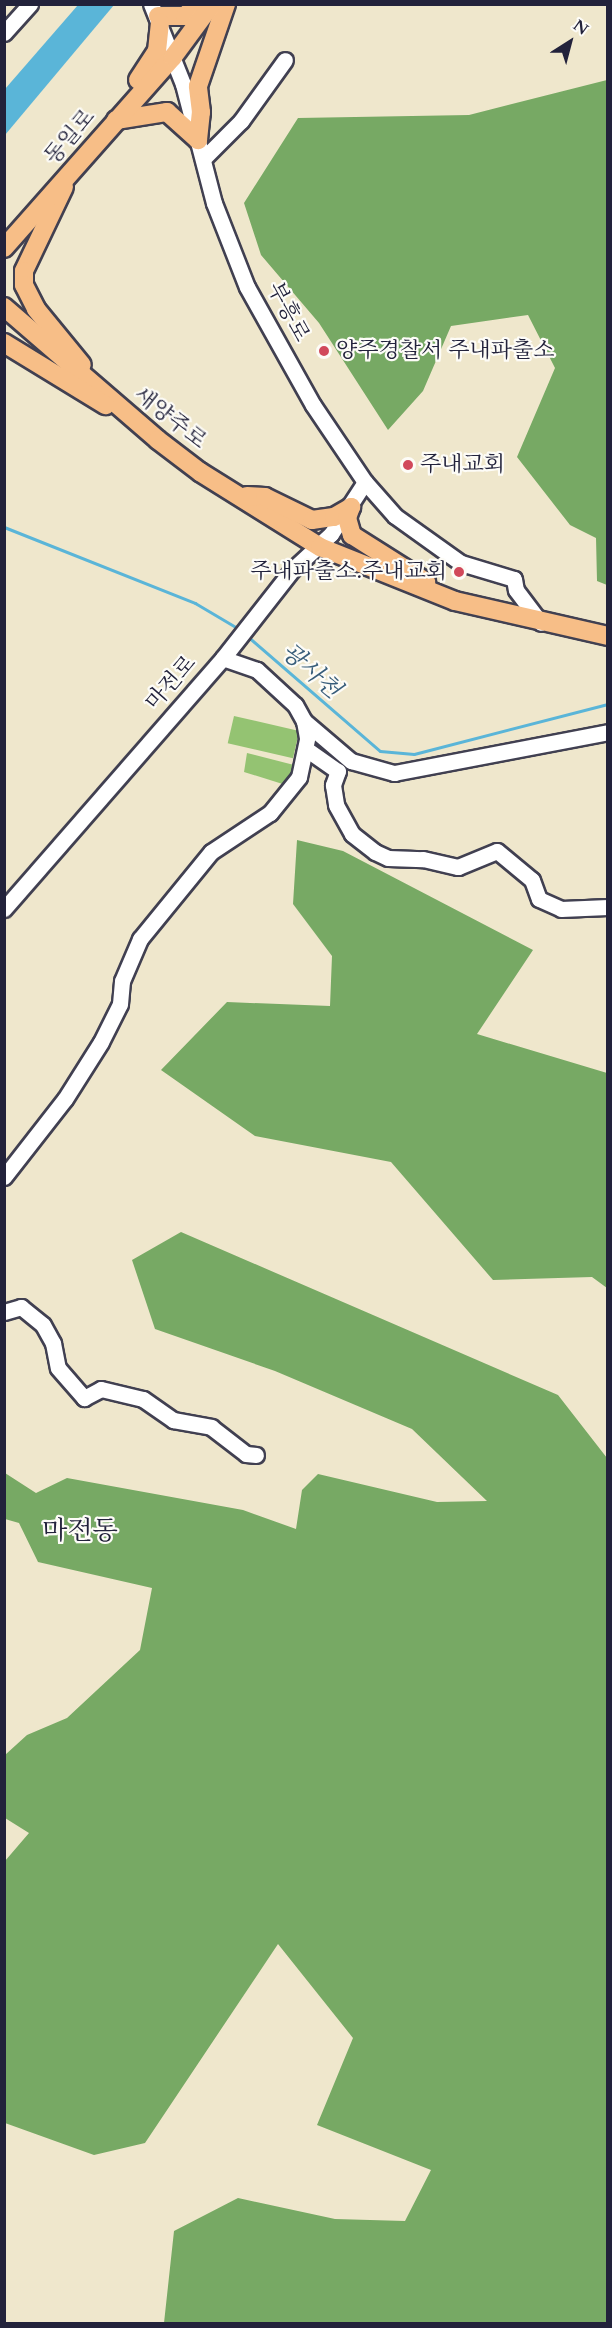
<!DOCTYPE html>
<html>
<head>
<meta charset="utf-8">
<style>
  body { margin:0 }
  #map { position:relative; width:612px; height:2328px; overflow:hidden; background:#efe7cc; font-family:Cardo,"Noto Serif KR",serif }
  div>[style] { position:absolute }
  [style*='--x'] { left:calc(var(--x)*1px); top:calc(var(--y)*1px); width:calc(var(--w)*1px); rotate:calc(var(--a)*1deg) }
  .green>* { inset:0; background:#94c372; transform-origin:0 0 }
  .forest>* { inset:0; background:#77a964 }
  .water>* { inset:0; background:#5ab5d8 }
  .stream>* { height:3px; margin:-1.5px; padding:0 1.5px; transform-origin:1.5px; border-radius:1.5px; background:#5ab5d8 }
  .roads { filter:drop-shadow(2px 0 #414051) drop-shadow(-2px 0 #414051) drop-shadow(0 2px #414051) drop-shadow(0 -2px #414051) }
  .minor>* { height:15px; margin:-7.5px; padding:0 7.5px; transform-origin:7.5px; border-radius:7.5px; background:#fff }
  .major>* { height:18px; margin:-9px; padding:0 9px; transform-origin:9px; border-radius:9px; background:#f7be87 }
  .dots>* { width:16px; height:16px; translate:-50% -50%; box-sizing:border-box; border:3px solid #fdfcf7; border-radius:50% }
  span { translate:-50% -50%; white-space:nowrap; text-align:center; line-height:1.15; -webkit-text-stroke:4.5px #fdfcf7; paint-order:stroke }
  .street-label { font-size:22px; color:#22223b }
  .poi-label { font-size:22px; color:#22223b }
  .left { translate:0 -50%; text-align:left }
  .right { translate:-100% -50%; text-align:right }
  .water-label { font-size:24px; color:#385d7a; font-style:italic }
  .quarter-label { font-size:26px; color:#22223b }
  .frame { position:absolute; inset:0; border:6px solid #22223b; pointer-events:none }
  .north { position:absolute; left:540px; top:12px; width:60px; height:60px; -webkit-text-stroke:4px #fdfcf7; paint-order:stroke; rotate:36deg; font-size:16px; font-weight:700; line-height:24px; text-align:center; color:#22223b }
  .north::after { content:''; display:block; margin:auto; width:21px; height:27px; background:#22223b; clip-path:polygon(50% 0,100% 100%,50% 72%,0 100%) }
</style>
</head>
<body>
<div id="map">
  <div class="green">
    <i style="left:234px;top:716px;width:67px;height:28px;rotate:13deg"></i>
    <i style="clip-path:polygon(247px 753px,294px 765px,289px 786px,244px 772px)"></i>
  </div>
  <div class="forest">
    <i style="clip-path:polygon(607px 80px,608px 80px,607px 585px,597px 581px,596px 538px,570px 525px,517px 457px,555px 368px,528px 315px,451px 326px,423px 391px,388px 430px,319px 323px,261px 255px,244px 203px,298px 118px,469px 115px)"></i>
    <i style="clip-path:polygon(297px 840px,343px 851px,533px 950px,477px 1034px,607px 1073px,607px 1288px,592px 1277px,493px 1280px,391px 1162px,255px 1136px,161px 1070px,227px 1002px,330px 1006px,332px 956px,293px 904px)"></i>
    <i style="clip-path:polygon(181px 1232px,558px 1395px,607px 1458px,607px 2323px,164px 2323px,174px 2231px,238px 2198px,335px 2219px,405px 2221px,431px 2170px,317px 2125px,353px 2038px,278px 1944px,145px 2143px,94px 2155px,5px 2123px,5px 1861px,29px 1833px,5px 1818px,5px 1755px,27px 1735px,67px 1718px,140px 1650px,152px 1588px,38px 1562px,19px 1523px,5px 1519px,5px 1473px,36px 1493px,67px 1478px,243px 1510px,296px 1529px,302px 1490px,318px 1474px,437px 1502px,487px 1501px,412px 1429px,275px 1371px,155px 1329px,132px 1260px)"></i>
  </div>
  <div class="water">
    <i style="clip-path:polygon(78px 5px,114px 5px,5px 135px,5px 89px)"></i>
  </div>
  <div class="stream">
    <i style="--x:4;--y:527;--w:206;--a:21.7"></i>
    <i style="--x:195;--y:603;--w:51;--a:30.6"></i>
    <i style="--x:246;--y:635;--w:177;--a:40.9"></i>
    <i style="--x:380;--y:751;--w:34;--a:5"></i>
    <i style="--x:414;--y:754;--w:200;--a:-14.5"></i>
  </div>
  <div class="roads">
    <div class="minor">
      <i style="--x:151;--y:4;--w:86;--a:68.2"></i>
      <i style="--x:183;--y:84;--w:123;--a:75.4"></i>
      <i style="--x:214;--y:203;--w:90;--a:68.6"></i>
      <i style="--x:247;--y:287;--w:135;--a:60.8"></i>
      <i style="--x:313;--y:405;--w:93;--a:56"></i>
      <i style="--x:365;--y:482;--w:45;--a:48.6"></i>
      <i style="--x:395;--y:516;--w:81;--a:35.5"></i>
      <i style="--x:461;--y:563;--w:55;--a:16.8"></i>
      <i style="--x:514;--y:579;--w:11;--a:80"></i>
      <i style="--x:516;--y:590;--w:41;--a:52.9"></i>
      <i style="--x:4;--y:33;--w:39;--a:-48"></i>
      <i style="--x:203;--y:159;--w:54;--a:-45"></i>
      <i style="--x:241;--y:121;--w:75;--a:-54.2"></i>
      <i style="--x:304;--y:721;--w:62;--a:40.4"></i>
      <i style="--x:351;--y:761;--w:45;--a:15.6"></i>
      <i style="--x:394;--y:773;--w:218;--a:-10.8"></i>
      <i style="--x:306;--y:749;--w:39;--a:35"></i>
      <i style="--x:338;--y:771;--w:15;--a:110"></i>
      <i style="--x:333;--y:785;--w:20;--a:81"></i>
      <i style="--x:336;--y:805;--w:33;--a:61"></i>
      <i style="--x:352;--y:834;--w:29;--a:38"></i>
      <i style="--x:375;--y:852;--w:14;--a:25"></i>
      <i style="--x:388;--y:858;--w:35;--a:2"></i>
      <i style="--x:423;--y:859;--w:36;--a:13"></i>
      <i style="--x:458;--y:867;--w:42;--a:-22.3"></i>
      <i style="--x:497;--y:851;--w:45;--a:39.6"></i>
      <i style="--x:532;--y:880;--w:20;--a:70"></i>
      <i style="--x:539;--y:899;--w:24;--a:24"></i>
      <i style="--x:561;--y:909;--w:47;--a:-2.4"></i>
      <i style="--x:4;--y:909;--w:333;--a:-48.9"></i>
      <i style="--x:223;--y:658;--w:112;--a:-51.9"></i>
      <i style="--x:292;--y:570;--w:53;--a:-42.7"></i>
      <i style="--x:331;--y:534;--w:62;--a:-56.8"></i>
      <i style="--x:4;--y:1177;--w:99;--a:-52"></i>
      <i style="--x:65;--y:1099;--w:67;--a:-57.7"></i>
      <i style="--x:101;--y:1042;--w:42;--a:-63.4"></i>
      <i style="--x:120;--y:1004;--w:23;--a:-85"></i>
      <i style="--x:122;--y:981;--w:46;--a:-66.8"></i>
      <i style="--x:140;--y:939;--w:112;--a:-50.8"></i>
      <i style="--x:211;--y:852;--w:71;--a:-33.5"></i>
      <i style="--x:270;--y:813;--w:46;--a:-51.1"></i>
      <i style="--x:299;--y:777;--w:40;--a:-78"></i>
      <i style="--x:307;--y:738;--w:17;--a:-100"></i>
      <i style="--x:304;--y:721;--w:18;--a:-119"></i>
      <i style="--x:295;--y:705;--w:52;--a:-137.4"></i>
      <i style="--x:257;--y:670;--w:36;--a:-161"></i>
      <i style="--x:4;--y:1312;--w:18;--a:-16"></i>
      <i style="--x:21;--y:1307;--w:28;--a:39"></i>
      <i style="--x:43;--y:1325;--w:21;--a:61"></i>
      <i style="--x:53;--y:1343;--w:25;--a:79"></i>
      <i style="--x:58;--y:1368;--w:40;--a:49"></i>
      <i style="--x:84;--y:1398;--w:19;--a:-28"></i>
      <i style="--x:101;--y:1389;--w:43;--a:13.4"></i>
      <i style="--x:143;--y:1399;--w:37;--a:35"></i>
      <i style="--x:173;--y:1420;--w:39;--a:10"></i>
      <i style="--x:211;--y:1427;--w:44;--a:37.6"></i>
      <i style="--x:246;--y:1454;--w:10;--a:6"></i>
    </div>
    <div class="major">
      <i style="--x:158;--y:16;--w:27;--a:0"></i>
      <i style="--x:185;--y:16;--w:17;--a:-45"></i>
      <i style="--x:138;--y:80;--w:35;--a:-57"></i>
      <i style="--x:157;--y:51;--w:29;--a:-84"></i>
      <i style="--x:116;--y:120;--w:52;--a:-8.9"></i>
      <i style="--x:167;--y:112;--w:42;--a:42.1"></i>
      <i style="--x:198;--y:140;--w:28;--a:-84"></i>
      <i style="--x:201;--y:112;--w:26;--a:-97"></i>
      <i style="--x:198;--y:86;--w:87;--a:-71.1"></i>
      <i style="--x:64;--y:187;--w:93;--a:115.5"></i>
      <i style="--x:24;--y:271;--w:14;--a:90"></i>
      <i style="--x:24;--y:285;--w:27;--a:63"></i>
      <i style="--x:36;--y:309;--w:72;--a:50.6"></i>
      <i style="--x:4;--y:248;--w:255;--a:-48.5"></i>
      <i style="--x:173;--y:57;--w:66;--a:-53.7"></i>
      <i style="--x:4;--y:307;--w:203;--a:40.8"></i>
      <i style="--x:158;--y:440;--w:53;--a:37.3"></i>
      <i style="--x:200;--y:472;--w:142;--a:32"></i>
      <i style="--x:320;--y:547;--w:145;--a:21.8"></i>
      <i style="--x:455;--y:601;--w:157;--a:12.9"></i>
      <i style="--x:4;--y:343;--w:119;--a:31.5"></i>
      <i style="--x:247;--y:496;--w:18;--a:3"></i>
      <i style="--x:265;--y:497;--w:52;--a:26.1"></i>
      <i style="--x:312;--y:520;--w:22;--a:-8"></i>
      <i style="--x:334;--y:517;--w:20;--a:-30"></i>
      <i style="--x:351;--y:507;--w:12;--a:110"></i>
      <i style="--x:347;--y:518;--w:18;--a:74"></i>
      <i style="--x:352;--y:535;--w:88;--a:32.4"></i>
    </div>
  </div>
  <div class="dots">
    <i style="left:324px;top:351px;background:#d1495b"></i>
    <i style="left:408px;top:465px;background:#d1495b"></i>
    <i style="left:459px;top:572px;background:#d1495b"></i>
  </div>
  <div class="street-label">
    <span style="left:70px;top:137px;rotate:-50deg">동일로</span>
    <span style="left:288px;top:312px;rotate:62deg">부흥로</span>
    <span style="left:170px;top:418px;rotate:38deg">새양주로</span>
    <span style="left:171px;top:683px;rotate:-49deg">마전로</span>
  </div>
  <div class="poi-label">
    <span class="left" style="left:336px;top:351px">양주경찰서 주내파출소</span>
    <span class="left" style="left:420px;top:465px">주내교회</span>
    <span class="right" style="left:447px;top:572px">주내파출소.주내교회</span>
  </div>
  <div class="water-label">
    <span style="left:311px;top:671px;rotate:41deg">광사천</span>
  </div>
  <div class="quarter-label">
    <span style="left:80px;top:1531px">마전동</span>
  </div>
  <div class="frame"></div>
  <div class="north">N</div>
</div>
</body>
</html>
